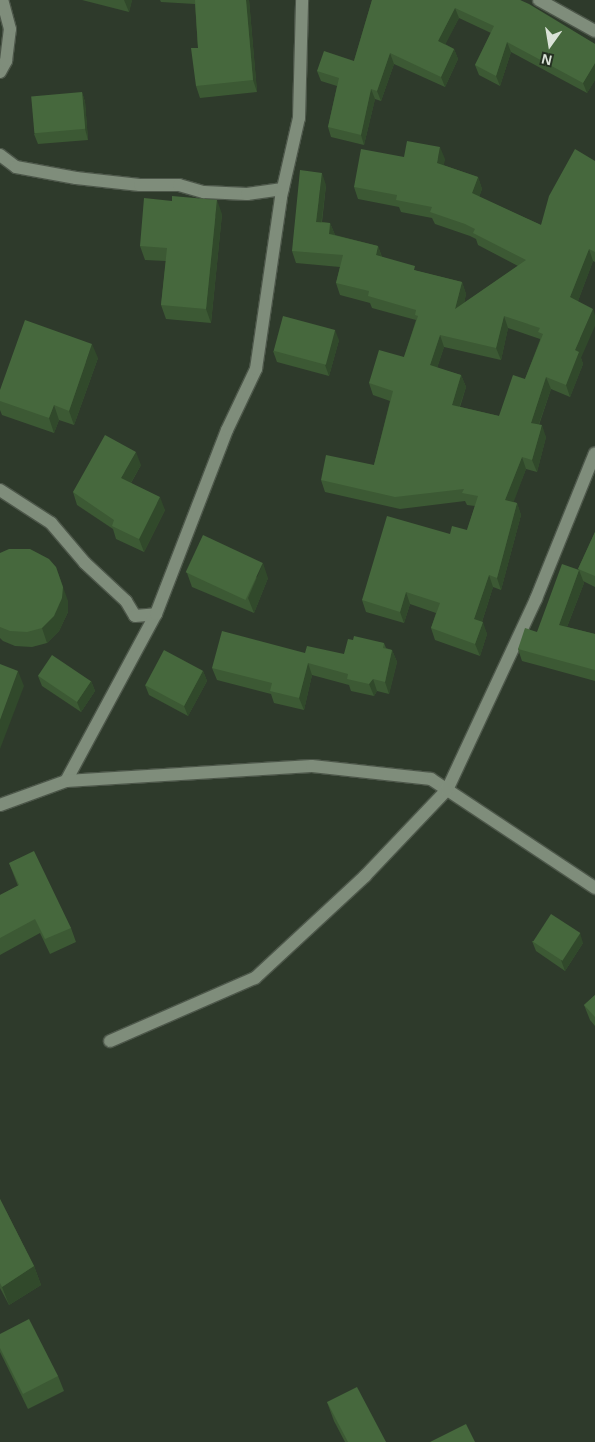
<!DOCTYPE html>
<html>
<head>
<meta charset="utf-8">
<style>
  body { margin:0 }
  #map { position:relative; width:595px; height:1442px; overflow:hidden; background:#2e3a2b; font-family:Helvetica,sans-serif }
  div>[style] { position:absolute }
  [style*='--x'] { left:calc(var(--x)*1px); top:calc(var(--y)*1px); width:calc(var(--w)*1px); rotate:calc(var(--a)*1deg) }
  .roads { filter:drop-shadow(1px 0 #4d574a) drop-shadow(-1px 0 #4d574a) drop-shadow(0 1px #4d574a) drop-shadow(0 -1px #4d574a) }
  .minor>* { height:12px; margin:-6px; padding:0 6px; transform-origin:6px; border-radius:6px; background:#7f8d7b }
  .wall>* { inset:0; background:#3c5934 }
  .shaded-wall>* { inset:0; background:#31492b }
  .building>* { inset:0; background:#46683d; transform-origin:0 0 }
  span { translate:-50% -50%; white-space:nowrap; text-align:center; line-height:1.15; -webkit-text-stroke:4px #243021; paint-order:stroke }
  .north { position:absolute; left:525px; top:20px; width:50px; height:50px; -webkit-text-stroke:4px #243021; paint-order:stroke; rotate:193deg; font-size:14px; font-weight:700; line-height:20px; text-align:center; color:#dae2d8 }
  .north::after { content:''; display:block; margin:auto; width:18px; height:22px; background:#dae2d8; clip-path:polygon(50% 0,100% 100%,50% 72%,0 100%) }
</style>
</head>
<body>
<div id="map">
  <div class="roads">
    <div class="minor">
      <i style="--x:539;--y:0;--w:64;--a:29"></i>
      <i style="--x:0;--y:72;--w:13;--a:-61"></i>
      <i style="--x:6;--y:61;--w:32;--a:-83"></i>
      <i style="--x:10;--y:29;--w:30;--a:-105"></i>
      <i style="--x:0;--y:155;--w:20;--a:37"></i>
      <i style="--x:16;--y:167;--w:61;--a:10.4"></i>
      <i style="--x:76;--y:178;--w:64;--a:6.2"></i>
      <i style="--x:140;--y:185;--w:39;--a:0"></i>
      <i style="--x:179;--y:185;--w:26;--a:16"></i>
      <i style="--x:204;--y:192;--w:43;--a:2.7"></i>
      <i style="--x:247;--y:194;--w:36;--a:-8"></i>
      <i style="--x:0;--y:490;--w:61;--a:32.9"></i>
      <i style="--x:51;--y:523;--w:52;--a:49.6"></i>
      <i style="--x:85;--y:563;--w:56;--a:42.8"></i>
      <i style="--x:126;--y:601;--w:17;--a:59"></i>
      <i style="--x:135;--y:616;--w:21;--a:-5"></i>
      <i style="--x:66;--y:781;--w:190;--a:-61.7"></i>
      <i style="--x:156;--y:614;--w:197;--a:-68.9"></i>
      <i style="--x:227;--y:430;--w:68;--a:-64.6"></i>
      <i style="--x:256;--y:369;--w:174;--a:-81.7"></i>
      <i style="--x:281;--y:197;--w:81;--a:-77.2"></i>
      <i style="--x:299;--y:118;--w:118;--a:-88.5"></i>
      <i style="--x:0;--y:805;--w:70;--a:-20"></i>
      <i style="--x:66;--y:781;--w:246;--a:-3.5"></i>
      <i style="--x:312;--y:766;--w:120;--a:6.2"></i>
      <i style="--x:431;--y:779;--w:197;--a:33.6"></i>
      <i style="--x:110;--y:1041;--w:158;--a:-23.5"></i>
      <i style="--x:255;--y:978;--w:150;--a:-42.8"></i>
      <i style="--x:365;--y:876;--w:119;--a:-46.4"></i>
      <i style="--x:447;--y:790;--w:211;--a:-65"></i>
      <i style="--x:536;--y:599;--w:157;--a:-68"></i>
    </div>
  </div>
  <div class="wall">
    <i style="clip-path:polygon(82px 0,132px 0,129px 12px)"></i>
    <i style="clip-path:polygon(160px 0,249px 0,257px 92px,200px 98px,196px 86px,198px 48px,195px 4px,161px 2px)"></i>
    <i style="clip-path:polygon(372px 0,520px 0,595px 44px,595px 80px,587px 93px,511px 52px,500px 86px,479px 75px,475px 65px,491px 33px,459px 18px,445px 44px,454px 49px,458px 59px,445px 87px,394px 64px,381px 101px,375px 99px,364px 145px,331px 137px,328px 127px,337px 86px,321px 81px,317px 71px,354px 61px)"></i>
    <i style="clip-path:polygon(82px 92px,85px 102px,88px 140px,38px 144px,34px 134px)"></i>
    <i style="clip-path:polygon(evenodd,404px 157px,445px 159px,443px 165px,478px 177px,482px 189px,479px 197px,541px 225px,595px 161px,595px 262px,593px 261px,578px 301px,581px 358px,583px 364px,570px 397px,551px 389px,539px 425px,546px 437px,537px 472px,526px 469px,513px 502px,517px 503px,521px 515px,501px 590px,493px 587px,482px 622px,487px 634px,480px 656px,435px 640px,431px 628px,436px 613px,410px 604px,404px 623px,366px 612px,362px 600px,450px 534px,467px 530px,475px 506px,467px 505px,465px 501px,400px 509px,325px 492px,321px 480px,374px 465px,390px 401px,373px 395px,369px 383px,404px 357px,416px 320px,372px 308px,370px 303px,340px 295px,336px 283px,340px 267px,296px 263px,292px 251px,326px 185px,322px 222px,330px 223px,335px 235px,378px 246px,382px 257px,417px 271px,462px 282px,466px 294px,464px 303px,518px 266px,478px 245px,476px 239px,470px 236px,435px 224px,432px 218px,401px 212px,399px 207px,358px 199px,354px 187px,404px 157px,508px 328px,540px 339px,540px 340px,525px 379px,499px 416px,460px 407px,466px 387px,461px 375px,437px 368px,444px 347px,501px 360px,508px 328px)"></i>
    <i style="clip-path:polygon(222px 214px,211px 323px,166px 319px,161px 305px,166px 261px,145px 260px,140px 246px)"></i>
    <i style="clip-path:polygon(339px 340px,329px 376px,277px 362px,273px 351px)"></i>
    <i style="clip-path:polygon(98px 358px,74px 425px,59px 420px,54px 433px,2px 415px,0 410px,0 390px)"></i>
    <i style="clip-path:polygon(141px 465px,131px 483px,165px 510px,144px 552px,116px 539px,113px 529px,77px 505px,73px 492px)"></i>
    <i style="clip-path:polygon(595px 532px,595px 587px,583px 581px,584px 583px,567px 627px,595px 634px,595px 681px,522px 661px,518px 649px,537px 632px,579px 570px,578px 569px)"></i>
    <i style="clip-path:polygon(0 553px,68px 601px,68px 612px,59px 631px,47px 643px,32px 647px,15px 646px,3px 641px,0 638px)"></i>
    <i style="clip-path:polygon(187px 573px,268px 578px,254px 613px,192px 587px)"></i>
    <i style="clip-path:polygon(353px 640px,384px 643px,386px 648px,392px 650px,397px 662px,389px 694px,377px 691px,374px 696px,351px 691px,349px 685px,312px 675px,304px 710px,274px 703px,271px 694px,217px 680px,212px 668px,344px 654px)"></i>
    <i style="clip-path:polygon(203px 671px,207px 681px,188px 716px,149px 695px,145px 685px)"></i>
    <i style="clip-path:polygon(38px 676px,91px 681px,95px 691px,81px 712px,42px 686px)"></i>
    <i style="clip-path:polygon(9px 863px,71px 928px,76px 942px,50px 954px,40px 933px,0 955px,0 895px,18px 886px)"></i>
    <i style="clip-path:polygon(532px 941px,583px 943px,565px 971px,536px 951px)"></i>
    <i style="clip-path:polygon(595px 995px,595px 1026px,590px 1020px,584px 1005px)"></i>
    <i style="clip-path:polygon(0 1199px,34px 1266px,41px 1285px,9px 1305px,0 1288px)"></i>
    <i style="clip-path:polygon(0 1334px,58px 1376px,64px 1391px,28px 1409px,0 1352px)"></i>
    <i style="clip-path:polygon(327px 1402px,386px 1442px,345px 1442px,334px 1421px)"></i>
  </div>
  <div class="shaded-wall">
    <i style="clip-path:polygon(124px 0,132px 0,129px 12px)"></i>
    <i style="clip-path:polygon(246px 0,249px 0,257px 92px,253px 80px)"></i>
    <i style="clip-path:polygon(455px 8px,459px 18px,442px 51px,438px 41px)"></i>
    <i style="clip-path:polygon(507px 42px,511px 52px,500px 86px,496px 76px)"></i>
    <i style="clip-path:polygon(454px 49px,458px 59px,445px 87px,441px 77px)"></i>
    <i style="clip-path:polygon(390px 53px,394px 64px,381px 101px,377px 91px)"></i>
    <i style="clip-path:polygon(595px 63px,595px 80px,587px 93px,583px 83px)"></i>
    <i style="clip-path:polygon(371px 89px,375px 99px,364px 145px,361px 135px)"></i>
    <i style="clip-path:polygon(82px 92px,85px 102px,88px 140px,85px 129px)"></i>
    <i style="clip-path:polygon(440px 147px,445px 159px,442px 175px,437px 163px)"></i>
    <i style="clip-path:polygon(322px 173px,326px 185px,320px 234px,316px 222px)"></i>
    <i style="clip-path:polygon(478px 177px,482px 189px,476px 205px,472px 193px)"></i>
    <i style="clip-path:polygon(217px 200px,222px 214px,211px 323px,206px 309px)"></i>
    <i style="clip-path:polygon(330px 223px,335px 235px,329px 234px)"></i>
    <i style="clip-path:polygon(378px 246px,382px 258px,376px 255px)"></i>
    <i style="clip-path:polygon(589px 249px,593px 261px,575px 309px,570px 297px)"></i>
    <i style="clip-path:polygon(462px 282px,466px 294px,460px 321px,455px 309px)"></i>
    <i style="clip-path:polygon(593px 309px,595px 315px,595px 326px,581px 358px,583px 364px,570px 397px,566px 385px,575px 350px)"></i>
    <i style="clip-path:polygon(504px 316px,508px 328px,501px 360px,496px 348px)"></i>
    <i style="clip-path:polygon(335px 330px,339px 340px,329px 376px,325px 365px)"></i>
    <i style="clip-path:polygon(440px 335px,444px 347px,434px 377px,430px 365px)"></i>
    <i style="clip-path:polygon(92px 344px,98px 358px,74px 425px,69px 411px)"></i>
    <i style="clip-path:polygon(461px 375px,466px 387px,456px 417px,452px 405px)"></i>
    <i style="clip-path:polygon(546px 377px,551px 389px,535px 435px,531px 423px)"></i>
    <i style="clip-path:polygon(54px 405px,59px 420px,54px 433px,49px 418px)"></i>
    <i style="clip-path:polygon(542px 425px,546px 437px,537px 472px,532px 460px)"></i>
    <i style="clip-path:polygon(136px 452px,141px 465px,126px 491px,121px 478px)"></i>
    <i style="clip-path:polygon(522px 457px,526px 469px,510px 512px,505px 500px)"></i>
    <i style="clip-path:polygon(160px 497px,165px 510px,144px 552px,139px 539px)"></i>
    <i style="clip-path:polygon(517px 503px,521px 515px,501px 590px,497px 578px)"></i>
    <i style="clip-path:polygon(263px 563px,268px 578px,254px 613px,248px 598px)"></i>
    <i style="clip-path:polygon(56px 567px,68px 601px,68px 612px,59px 631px,47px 643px,42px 628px)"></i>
    <i style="clip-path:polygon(579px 570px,584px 583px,563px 637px,559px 625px)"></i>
    <i style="clip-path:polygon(489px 575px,493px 587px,479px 631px,474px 619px)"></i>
    <i style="clip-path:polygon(406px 592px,410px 604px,404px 623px,400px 612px)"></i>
    <i style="clip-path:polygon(483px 622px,487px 634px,480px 656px,475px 644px)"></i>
    <i style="clip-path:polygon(392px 650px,397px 662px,389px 694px,385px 682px)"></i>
    <i style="clip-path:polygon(308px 663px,312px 675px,304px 710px,299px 698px)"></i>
    <i style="clip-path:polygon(18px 671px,24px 686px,0 749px,0 720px)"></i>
    <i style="clip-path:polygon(203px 671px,207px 681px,188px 716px,184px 706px)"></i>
    <i style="clip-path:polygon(373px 679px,377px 691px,374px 696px,369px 684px)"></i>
    <i style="clip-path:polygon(91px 681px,95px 691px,81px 712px,77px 702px)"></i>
    <i style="clip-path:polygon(580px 933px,583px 943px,565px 971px,561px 960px)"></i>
    <i style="clip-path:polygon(34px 1266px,41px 1285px,9px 1305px,2px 1287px)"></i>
  </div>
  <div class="building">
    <i style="clip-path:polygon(195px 0,246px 0,253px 80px,196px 86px,191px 48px,198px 48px)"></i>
    <i style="clip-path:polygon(372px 0,520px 0,529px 4px,595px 44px,595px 63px,583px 83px,507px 42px,496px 76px,475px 65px,494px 26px,455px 8px,438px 41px,454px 49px,441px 77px,390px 53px,377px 91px,371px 89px,361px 135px,328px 127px,339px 78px,317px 71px,324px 51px,354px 61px)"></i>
    <i style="left:82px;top:92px;width:37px;height:51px;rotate:85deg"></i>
    <i style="clip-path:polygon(evenodd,407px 141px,440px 147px,437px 163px,478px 177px,472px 193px,541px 225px,549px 196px,575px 149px,595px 161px,595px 252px,589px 249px,570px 297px,593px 309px,575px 350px,579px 352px,566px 385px,546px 377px,531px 423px,542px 425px,532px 460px,522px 457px,505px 500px,517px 503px,497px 578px,489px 575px,474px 619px,483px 622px,475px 644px,431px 628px,440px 603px,406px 592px,400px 612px,362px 600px,387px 516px,450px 534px,452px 526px,467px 530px,478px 496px,462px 493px,464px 489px,395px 497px,321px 480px,326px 455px,374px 465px,393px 391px,369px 383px,379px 350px,404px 357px,418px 316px,415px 315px,416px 310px,368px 296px,369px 291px,336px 283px,343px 255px,292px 251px,300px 170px,322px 173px,316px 222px,330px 223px,329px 234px,378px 246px,376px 255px,415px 266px,414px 270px,462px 282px,455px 309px,526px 260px,473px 233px,475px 229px,465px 224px,430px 212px,432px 207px,396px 200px,397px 195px,354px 187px,361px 149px,404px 157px,407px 141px,504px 316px,540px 328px,538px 332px,543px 334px,525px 379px,513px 375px,499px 416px,452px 405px,461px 375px,430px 365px,440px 335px,496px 348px,504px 316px)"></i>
    <i style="clip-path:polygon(172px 196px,217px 200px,206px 309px,161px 305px,167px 248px,140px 246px,144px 198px,172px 201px)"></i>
    <i style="left:283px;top:316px;width:54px;height:36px;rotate:15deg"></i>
    <i style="clip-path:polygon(25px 320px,92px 344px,69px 411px,54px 405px,49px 418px,0 401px,0 390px)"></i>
    <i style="clip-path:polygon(105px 435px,136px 452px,121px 478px,160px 497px,139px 539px,112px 526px,114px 520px,73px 492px)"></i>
    <i style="clip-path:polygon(595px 532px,595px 576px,578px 569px)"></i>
    <i style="left:203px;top:535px;width:66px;height:41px;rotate:25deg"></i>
    <i style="clip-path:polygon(9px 549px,30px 549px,49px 559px,56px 567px,63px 587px,62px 598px,54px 616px,42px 628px,27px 632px,10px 631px,0 627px,0 553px)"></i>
    <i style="clip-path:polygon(562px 564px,579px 570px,559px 625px,595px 634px,595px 670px,518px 649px,525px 628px,537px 632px)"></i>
    <i style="clip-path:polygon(222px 631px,305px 653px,307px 646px,344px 654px,348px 639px,353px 640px,354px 636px,384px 643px,383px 648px,392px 650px,385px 682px,373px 679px,369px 684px,347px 679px,348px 674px,308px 663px,299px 698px,270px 691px,272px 683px,212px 668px)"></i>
    <i style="left:164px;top:650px;width:44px;height:40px;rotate:28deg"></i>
    <i style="left:52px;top:655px;width:47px;height:25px;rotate:34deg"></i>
    <i style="clip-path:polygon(0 664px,18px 671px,0 720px)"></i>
    <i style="clip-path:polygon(34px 851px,71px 928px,45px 939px,35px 919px,0 938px,0 895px,19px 885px,9px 863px)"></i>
    <i style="left:551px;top:914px;width:35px;height:33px;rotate:33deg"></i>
    <i style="clip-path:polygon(595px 995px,595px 1017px,584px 1005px)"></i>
    <i style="clip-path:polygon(0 1199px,34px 1266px,2px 1287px,0 1283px)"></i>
    <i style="clip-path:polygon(29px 1319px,58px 1376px,23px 1394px,0 1348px,0 1334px)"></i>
    <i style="clip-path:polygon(357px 1387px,386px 1442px,348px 1442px,327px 1402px)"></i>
    <i style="clip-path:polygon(466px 1424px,475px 1442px,430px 1442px)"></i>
  </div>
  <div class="north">N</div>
</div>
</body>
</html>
